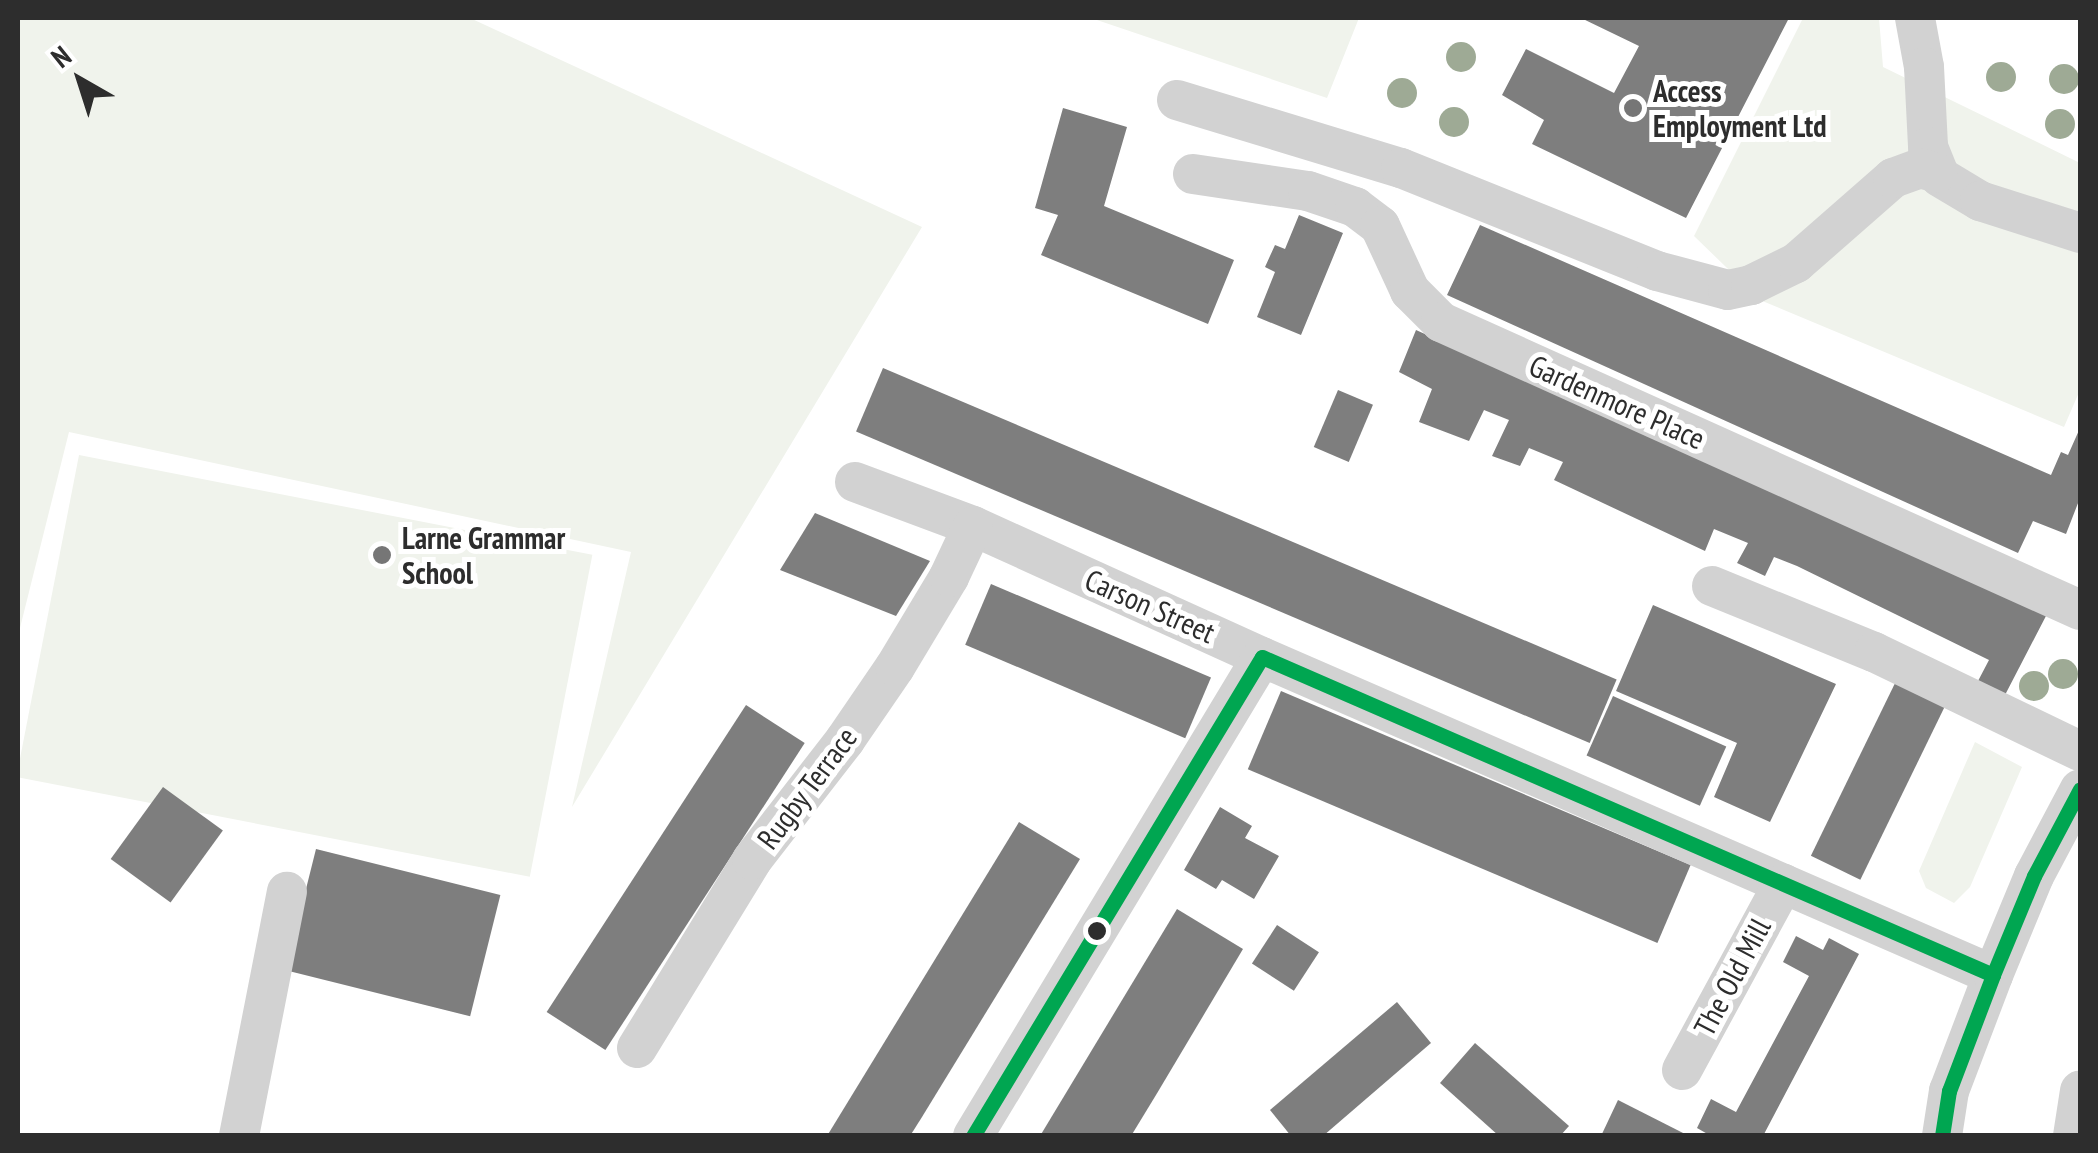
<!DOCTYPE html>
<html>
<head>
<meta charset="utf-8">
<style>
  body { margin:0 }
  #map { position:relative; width:2098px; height:1153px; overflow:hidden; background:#fff; font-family:"PT Sans Narrow",sans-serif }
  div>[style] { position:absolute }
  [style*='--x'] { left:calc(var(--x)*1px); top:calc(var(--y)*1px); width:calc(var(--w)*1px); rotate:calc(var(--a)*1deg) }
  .green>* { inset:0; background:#f0f3ec; transform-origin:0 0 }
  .building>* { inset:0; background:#7e7e7e; transform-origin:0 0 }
  .minor>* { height:40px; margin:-20px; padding:0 20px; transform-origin:20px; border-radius:20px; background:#d2d2d2 }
  .bus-1>* { height:15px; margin:-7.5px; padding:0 7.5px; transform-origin:7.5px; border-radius:7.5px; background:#00a651 }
  .trees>* { width:30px; height:30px; margin:-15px; border-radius:50%; background:#9eaa95 }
  .dots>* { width:28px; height:28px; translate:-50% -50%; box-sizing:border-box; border:5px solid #fff; border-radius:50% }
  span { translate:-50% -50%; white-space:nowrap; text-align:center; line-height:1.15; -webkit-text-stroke:10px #fff; paint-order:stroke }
  .poi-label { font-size:30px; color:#2d2d2d; font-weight:700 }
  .left { translate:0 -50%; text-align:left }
  .street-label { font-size:30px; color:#2d2d2d }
  .frame { position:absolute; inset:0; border:20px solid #2d2d2d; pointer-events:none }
  .north { position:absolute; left:30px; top:30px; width:100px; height:100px; -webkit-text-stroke:8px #fff; paint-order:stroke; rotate:321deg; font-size:28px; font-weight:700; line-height:40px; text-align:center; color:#2d2d2d }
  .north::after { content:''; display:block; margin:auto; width:35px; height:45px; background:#2d2d2d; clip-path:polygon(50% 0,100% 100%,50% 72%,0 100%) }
</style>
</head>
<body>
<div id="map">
  <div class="green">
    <i style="clip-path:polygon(18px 18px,470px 18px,922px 227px,572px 807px,631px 552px,69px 432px,18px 636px)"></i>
    <i style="clip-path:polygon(1091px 18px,1359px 18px,1327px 98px)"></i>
    <i style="clip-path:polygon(1803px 18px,1879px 18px,1883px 67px,2080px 163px,2080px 390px,2064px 427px,1760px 300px,1694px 236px)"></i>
    <i style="left:79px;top:455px;width:523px;height:328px;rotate:11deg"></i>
    <i style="clip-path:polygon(1975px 742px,2022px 767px,1970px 887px,1954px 903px,1926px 888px,1919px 871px)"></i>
  </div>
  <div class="building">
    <i style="clip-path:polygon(1581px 18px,1789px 18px,1686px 218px,1532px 144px,1544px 120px,1502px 95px,1526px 49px,1614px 93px,1639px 46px)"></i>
    <i style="clip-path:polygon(1063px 108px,1127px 127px,1104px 206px,1234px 260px,1208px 324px,1041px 255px,1058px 215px,1035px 208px)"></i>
    <i style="clip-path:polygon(1299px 215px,1343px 233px,1301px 335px,1257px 317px,1275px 272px,1265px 267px,1275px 245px,1285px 249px)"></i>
    <i style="clip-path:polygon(1480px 225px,2051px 475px,2061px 452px,2068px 455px,2080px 428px,2080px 498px,2066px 534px,2033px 521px,2018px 553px,1447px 295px)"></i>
    <i style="clip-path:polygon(1416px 330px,2047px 614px,2005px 695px,1978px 681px,1989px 660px,1797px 566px,1774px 557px,1765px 576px,1737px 563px,1748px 543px,1714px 529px,1705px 551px,1554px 480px,1563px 462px,1529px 448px,1520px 466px,1492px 456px,1509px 420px,1484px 410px,1469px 441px,1419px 422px,1432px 389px,1399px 372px)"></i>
    <i style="left:883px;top:368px;width:797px;height:69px;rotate:23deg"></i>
    <i style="left:1338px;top:390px;width:38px;height:62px;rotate:23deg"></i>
    <i style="clip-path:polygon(815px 513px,930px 561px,896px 616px,780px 570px)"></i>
    <i style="left:991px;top:584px;width:239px;height:66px;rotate:23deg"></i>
    <i style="clip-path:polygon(1653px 605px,1836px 684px,1770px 822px,1714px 797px,1737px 743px,1616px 691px)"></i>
    <i style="left:1899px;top:675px;width:55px;height:201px;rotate:26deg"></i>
    <i style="left:1281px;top:691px;width:445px;height:85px;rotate:23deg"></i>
    <i style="left:1613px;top:696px;width:124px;height:65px;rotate:24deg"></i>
    <i style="left:746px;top:705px;width:70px;height:366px;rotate:33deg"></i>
    <i style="left:163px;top:787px;width:74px;height:89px;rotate:36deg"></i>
    <i style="clip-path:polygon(1220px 807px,1252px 826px,1245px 838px,1279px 856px,1254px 899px,1222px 880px,1216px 889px,1184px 870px)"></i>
    <i style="clip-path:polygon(1019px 822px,1080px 859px,922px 1117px,910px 1136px,827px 1136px)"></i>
    <i style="left:316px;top:849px;width:190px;height:125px;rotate:14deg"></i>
    <i style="clip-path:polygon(1177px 909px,1243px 949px,1156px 1095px,1131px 1136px,1040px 1136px)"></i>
    <i style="left:1277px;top:925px;width:50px;height:46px;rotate:33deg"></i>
    <i style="clip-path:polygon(1796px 936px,1823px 950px,1829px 938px,1859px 954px,1763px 1136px,1711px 1136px,1697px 1128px,1711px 1099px,1736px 1112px,1809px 976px,1783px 962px)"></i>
    <i style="clip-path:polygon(1397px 1002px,1431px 1043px,1323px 1136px,1291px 1136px,1270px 1110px)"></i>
    <i style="clip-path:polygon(1475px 1043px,1569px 1126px,1560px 1136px,1499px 1136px,1440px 1083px)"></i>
    <i style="clip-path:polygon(1618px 1100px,1689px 1136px,1601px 1136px)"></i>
  </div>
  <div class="minor">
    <i style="--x:1915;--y:18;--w:50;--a:79.6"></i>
    <i style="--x:1924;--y:67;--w:80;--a:87.1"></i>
    <i style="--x:1928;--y:147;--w:32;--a:68"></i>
    <i style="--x:1940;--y:177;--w:47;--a:31"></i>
    <i style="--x:1980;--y:201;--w:105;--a:17.7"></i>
    <i style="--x:1177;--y:100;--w:234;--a:16.9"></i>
    <i style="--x:1401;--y:168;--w:276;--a:21.9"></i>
    <i style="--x:1657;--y:271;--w:73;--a:15"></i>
    <i style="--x:1728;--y:290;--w:24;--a:-12"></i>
    <i style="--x:1751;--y:285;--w:50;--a:-26.1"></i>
    <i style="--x:1796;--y:263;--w:129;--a:-41.2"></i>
    <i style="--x:1893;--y:178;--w:29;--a:-20"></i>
    <i style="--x:1920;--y:168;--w:18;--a:16"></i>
    <i style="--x:1193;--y:174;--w:116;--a:8.4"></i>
    <i style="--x:1308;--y:191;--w:50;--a:18.8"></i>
    <i style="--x:1355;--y:207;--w:31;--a:37"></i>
    <i style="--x:1380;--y:226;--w:72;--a:65.2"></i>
    <i style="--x:1410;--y:291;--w:44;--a:45"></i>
    <i style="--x:1441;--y:322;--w:701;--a:24.26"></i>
    <i style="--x:855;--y:482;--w:126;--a:20.4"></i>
    <i style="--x:973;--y:526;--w:317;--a:24.4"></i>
    <i style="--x:1262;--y:657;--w:797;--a:23.51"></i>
    <i style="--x:1712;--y:586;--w:175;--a:22.2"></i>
    <i style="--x:1874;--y:652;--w:229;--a:25.7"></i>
    <i style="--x:637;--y:1048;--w:220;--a:-58.5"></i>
    <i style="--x:752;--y:860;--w:152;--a:-52.2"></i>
    <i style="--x:845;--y:740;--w:88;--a:-55.6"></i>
    <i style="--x:895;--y:667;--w:105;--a:-59"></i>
    <i style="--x:949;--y:577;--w:56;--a:-64.8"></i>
    <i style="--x:1682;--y:1070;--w:212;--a:-61.5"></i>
    <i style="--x:239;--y:1136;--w:249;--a:-78.9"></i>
    <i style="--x:973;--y:1136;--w:559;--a:-58.9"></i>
    <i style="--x:1942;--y:1136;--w:46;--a:-81.2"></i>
    <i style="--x:1949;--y:1091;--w:124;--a:-69.2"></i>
    <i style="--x:1993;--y:975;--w:107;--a:-67.5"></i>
    <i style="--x:2034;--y:876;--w:98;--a:-62.1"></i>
    <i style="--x:2073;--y:1136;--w:46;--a:-81.2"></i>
  </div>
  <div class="bus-1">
    <i style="--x:973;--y:1136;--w:559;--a:-58.9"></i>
    <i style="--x:1262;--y:657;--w:797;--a:23.51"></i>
    <i style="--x:1942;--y:1136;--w:46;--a:-81.2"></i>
    <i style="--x:1949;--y:1091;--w:124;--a:-69.2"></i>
    <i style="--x:1993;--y:975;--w:107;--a:-67.5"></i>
    <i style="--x:2034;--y:876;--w:98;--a:-62.1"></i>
  </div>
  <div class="trees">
    <i style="left:1461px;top:57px"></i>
    <i style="left:2001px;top:77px"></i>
    <i style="left:2064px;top:79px"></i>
    <i style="left:1402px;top:93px"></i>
    <i style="left:1454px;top:122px"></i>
    <i style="left:2060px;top:124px"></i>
    <i style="left:2063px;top:674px"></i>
    <i style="left:2034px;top:686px"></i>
  </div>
  <div class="dots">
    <i style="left:1633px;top:108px;background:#767676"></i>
    <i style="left:382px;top:555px;background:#767676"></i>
    <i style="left:1097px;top:931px;background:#2d2d2d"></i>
  </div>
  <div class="poi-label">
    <span class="left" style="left:1653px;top:108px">Access<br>Employment Ltd</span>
    <span class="left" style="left:402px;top:555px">Larne Grammar<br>School</span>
  </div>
  <div class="street-label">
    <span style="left:1617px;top:402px;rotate:24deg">Gardenmore Place</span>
    <span style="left:1150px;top:606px;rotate:24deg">Carson Street</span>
    <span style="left:807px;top:788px;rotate:-53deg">Rugby Terrace</span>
    <span style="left:1732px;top:977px;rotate:-62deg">The Old Mill</span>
  </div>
  <div class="frame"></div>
  <div class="north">N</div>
</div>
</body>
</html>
